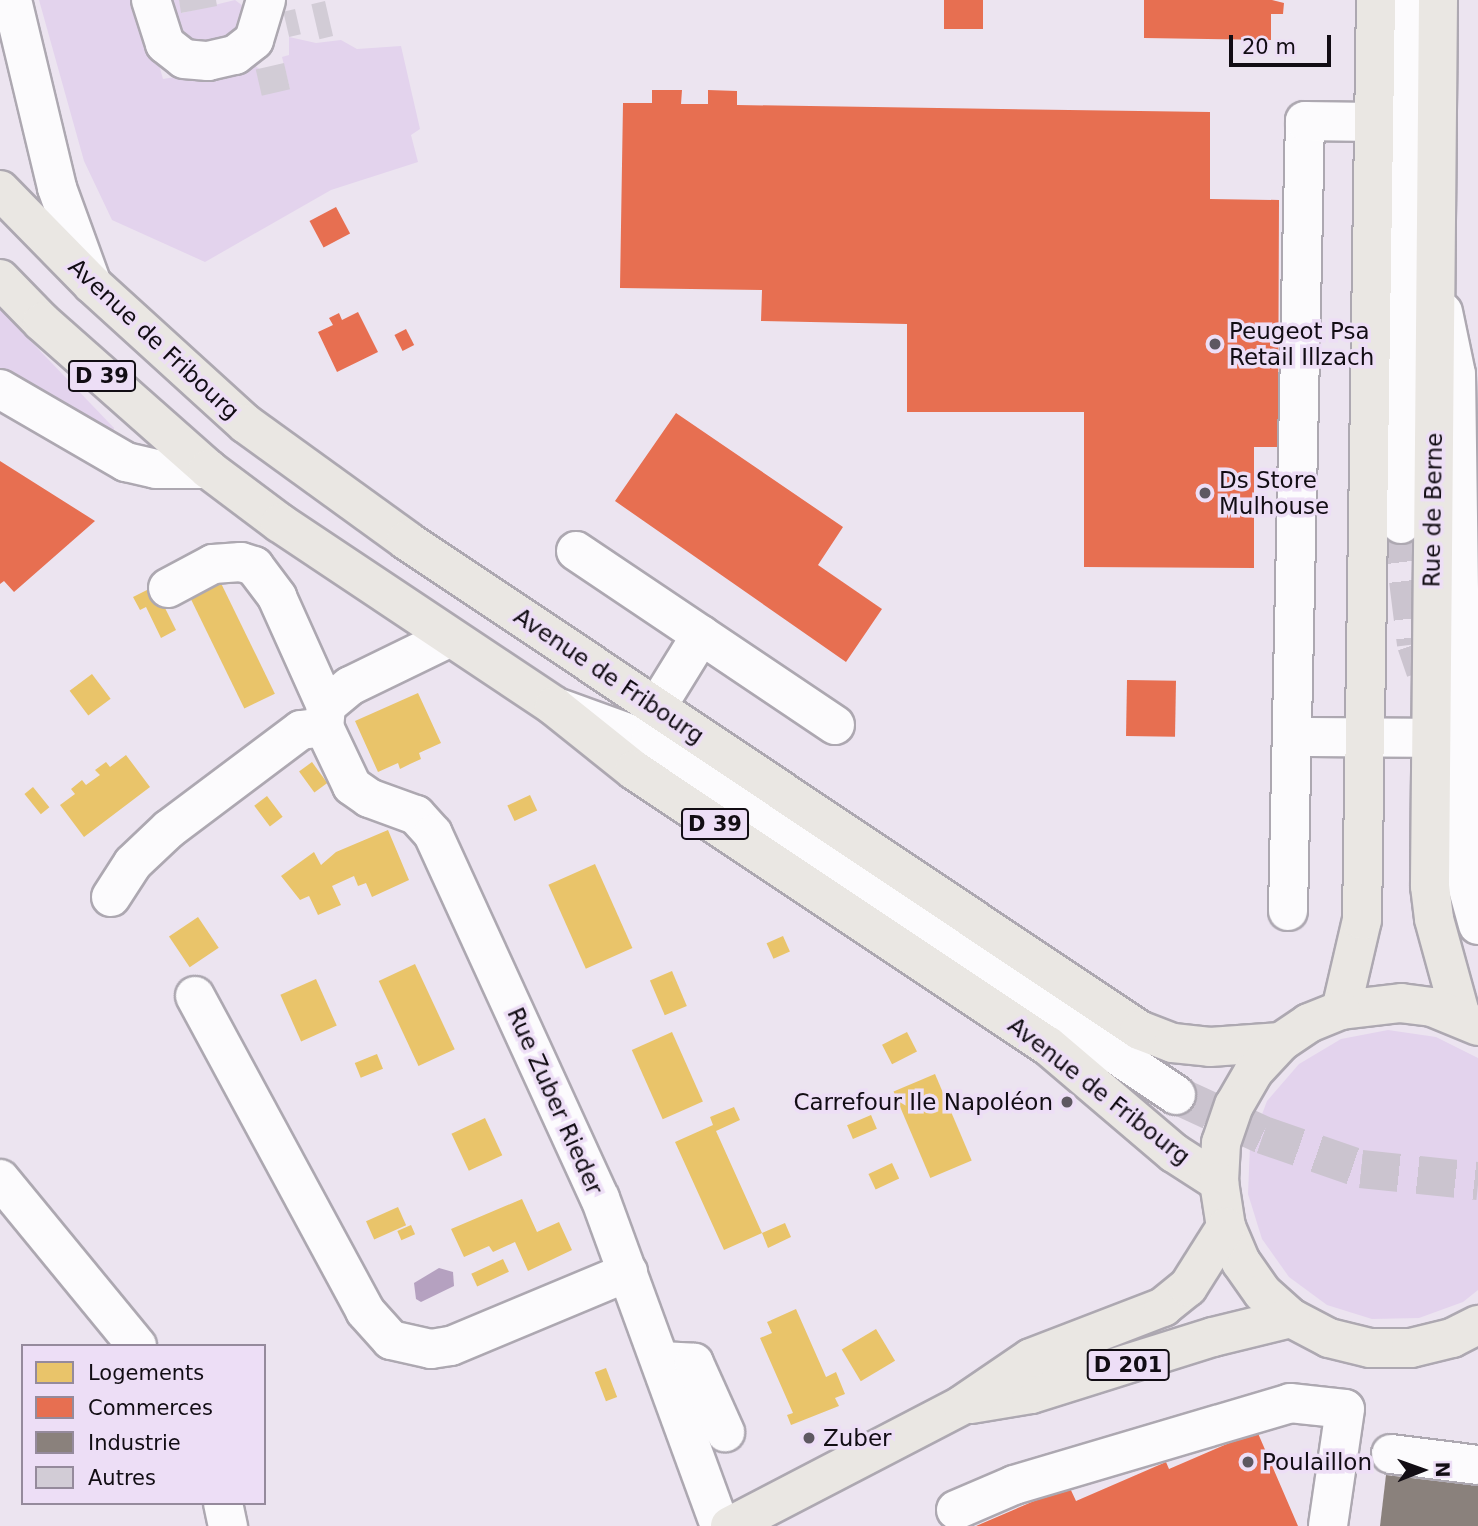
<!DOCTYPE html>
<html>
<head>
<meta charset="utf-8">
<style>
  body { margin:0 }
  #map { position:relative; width:1478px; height:1526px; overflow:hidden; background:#ece4f0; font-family:"DejaVu Sans",sans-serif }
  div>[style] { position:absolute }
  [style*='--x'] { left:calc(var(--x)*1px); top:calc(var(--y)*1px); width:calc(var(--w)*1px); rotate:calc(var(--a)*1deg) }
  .green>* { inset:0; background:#e3d3ed }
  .water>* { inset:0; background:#b5a1c0 }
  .homes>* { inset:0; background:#e9c46a; transform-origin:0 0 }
  .shops>* { inset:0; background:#e76f51; transform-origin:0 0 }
  .industry>* { inset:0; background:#8a817c }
  .building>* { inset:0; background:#d2ccd6; transform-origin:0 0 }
  .minor-tunnel>* { height:38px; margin-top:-19px; transform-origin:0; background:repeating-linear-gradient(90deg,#cbc4cf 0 38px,transparent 0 57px) }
  .roads { filter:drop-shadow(2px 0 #ada8b1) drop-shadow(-2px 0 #ada8b1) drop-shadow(0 2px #ada8b1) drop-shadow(0 -2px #ada8b1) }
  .minor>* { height:38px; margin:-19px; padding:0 19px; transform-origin:19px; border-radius:19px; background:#fcfbfd }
  .major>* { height:38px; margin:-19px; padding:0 19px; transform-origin:19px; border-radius:19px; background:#eae7e3 }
  .dots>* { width:19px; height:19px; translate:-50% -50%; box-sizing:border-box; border:4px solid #eddef6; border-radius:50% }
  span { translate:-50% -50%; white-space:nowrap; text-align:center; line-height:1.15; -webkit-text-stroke:7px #eddef6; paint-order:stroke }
  .shield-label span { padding:2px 5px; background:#eddef6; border:2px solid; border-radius:5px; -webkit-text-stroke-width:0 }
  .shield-label { font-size:21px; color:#120d14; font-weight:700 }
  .poi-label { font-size:23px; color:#120d14 }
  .left { translate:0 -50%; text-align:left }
  .right { translate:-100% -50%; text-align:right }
  .street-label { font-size:23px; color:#120d14 }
  .legend { position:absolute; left:21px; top:1344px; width:245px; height:161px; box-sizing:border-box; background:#eddef6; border:2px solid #958a9c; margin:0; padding:9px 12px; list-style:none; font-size:21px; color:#120d14 }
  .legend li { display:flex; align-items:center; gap:14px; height:35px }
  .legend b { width:35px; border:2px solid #958a9c }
  .north { position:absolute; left:1387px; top:1435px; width:70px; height:70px; -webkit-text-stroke:5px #eddef6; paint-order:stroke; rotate:89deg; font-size:19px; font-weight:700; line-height:28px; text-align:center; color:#120d14 }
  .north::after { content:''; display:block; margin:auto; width:24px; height:32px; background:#120d14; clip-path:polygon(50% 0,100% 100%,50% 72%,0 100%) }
  .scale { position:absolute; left:1229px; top:35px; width:102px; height:32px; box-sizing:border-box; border:4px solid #120d14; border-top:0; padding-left:9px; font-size:21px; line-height:24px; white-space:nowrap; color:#120d14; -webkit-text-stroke:5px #eddef6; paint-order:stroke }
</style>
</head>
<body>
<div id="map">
  <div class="green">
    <i style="clip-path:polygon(39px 0,141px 0,163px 79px,252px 64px,290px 89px,282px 57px,289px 55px,289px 37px,316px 43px,341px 40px,357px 49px,401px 46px,420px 129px,411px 135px,418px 162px,331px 190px,205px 262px,112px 220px,84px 161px)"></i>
    <i style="clip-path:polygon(161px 0,179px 0,182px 13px,235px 0,251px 12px,245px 34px,187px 47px)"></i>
    <i style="clip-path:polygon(0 309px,114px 428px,112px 438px,0 368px)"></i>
    <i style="clip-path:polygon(1388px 1030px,1436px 1037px,1478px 1058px,1478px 1290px,1463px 1302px,1419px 1318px,1372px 1319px,1327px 1305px,1289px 1277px,1262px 1239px,1248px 1194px,1250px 1146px,1267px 1101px,1299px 1064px,1341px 1039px)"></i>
  </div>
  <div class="water">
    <i style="clip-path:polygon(439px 1268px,453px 1272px,454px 1286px,421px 1302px,416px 1299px,414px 1283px)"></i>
  </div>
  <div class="homes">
    <i style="left:217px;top:575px;width:132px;height:34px;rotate:64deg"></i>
    <i style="clip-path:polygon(159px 584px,161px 600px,176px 630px,161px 638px,146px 607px,140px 610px,133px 597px)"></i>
    <i style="left:92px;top:674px;width:31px;height:28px;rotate:53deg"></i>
    <i style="clip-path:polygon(418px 693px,441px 743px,419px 753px,421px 759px,410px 764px,400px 769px,398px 763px,378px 772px,355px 721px)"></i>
    <i style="clip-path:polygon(126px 755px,150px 787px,84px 837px,60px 805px,75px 794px,71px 789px,82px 780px,86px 785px,100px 775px,95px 770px,106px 762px,110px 767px)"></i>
    <i style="left:312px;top:762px;width:26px;height:16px;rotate:54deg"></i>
    <i style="left:33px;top:787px;width:26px;height:11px;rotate:51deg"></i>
    <i style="left:530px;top:795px;width:17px;height:25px;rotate:65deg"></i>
    <i style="left:267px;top:796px;width:26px;height:16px;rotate:53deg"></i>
    <i style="clip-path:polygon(388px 830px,409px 880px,372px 897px,366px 883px,358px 886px,354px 876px,332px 886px,341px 905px,318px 915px,309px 896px,300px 900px,281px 876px,314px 852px,321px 865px,336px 852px)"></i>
    <i style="left:595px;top:864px;width:92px;height:51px;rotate:66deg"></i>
    <i style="left:198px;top:917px;width:37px;height:35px;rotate:56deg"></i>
    <i style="left:783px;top:936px;width:17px;height:18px;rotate:66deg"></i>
    <i style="left:415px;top:964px;width:94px;height:40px;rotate:65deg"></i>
    <i style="left:672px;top:971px;width:38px;height:24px;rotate:67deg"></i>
    <i style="left:316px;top:979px;width:51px;height:39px;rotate:66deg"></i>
    <i style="left:672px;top:1032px;width:76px;height:44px;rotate:66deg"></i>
    <i style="left:907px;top:1032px;width:22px;height:28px;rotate:63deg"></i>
    <i style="left:377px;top:1054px;width:16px;height:24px;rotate:68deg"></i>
    <i style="left:935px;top:1074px;width:94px;height:45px;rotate:67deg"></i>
    <i style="clip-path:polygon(734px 1107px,740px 1120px,716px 1131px,762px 1233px,785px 1223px,791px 1237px,768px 1248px,762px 1233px,724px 1250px,675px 1142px,713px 1125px,710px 1117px)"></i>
    <i style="left:871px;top:1115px;width:15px;height:26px;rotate:67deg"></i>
    <i style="left:485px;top:1118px;width:41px;height:37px;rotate:65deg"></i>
    <i style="left:892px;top:1163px;width:17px;height:26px;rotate:65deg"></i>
    <i style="clip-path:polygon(522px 1199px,537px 1232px,559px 1222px,572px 1250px,528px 1271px,515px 1242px,493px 1252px,489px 1246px,464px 1257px,451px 1229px)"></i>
    <i style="left:398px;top:1207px;width:20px;height:35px;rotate:66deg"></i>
    <i style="left:411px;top:1225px;width:10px;height:15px;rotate:66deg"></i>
    <i style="left:503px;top:1259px;width:14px;height:35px;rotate:65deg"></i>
    <i style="clip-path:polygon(796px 1309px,826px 1377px,836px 1372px,845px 1394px,835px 1398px,839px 1406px,791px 1425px,787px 1415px,793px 1413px,760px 1338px,772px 1333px,767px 1322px)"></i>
    <i style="left:876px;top:1329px;width:37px;height:40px;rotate:59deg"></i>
    <i style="left:606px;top:1368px;width:31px;height:12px;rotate:69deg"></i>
  </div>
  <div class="shops">
    <i style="left:944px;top:0;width:39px;height:29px"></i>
    <i style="clip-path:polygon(1144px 0,1272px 0,1284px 3px,1283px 14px,1271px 14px,1271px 40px,1144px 38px)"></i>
    <i style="clip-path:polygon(652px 90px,682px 90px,681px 104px,708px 104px,708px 90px,737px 91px,737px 105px,1210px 112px,1210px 199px,1279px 200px,1278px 447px,1254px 447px,1254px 568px,1084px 567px,1084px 412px,907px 412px,907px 324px,761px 321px,762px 290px,620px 288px,623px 103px,652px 103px)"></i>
    <i style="left:336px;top:207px;width:30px;height:30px;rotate:62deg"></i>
    <i style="clip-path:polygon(358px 312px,378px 352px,337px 372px,318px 332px,333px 325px,329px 318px,339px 313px,342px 320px)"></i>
    <i style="left:406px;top:329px;width:18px;height:13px;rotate:63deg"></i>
    <i style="clip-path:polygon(676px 413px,843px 527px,818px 565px,882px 609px,846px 662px,615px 501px)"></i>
    <i style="clip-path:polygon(0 461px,95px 521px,14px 592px,4px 581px,0 584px)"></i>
    <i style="left:1127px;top:680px;width:49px;height:56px;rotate:1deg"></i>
    <i style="clip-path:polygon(1257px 1431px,1298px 1526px,976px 1526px,1069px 1486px,1076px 1501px,1166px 1462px,1169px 1469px)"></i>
  </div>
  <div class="industry">
    <i style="clip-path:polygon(1386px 1475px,1478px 1486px,1478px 1526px,1380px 1526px)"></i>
  </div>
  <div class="building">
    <i style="clip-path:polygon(179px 0,216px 0,217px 6px,181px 13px)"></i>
    <i style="left:325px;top:1px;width:36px;height:14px;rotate:77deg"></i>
    <i style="left:295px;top:9px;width:26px;height:12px;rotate:77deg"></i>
    <i style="left:284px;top:63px;width:27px;height:29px;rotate:77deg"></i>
  </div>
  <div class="minor-tunnel">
    <i style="--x:1401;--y:524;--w:121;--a:82.9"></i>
    <i style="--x:1416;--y:644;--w:28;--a:71"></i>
    <i style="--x:1176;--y:1095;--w:96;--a:24.7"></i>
    <i style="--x:1263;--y:1135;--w:104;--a:19.1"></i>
    <i style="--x:1361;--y:1169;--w:118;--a:5.9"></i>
  </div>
  <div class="roads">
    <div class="minor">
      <i style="--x:12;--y:0;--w:193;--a:76.5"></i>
      <i style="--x:57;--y:188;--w:102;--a:70"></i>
      <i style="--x:151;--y:0;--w:46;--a:72.3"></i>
      <i style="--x:165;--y:44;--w:24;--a:38"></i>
      <i style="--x:184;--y:59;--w:24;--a:5"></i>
      <i style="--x:208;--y:61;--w:28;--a:-13"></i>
      <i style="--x:235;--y:55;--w:24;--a:-38"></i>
      <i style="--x:254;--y:40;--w:42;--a:-73.3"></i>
      <i style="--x:1443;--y:312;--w:63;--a:78.2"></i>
      <i style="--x:1456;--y:374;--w:497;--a:89.2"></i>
      <i style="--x:1463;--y:871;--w:56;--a:74.5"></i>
      <i style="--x:0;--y:389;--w:146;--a:30.1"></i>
      <i style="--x:126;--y:462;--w:31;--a:13"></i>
      <i style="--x:156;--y:469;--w:52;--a:0"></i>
      <i style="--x:1401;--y:524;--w:524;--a:-89.45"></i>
      <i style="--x:576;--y:551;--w:312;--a:33.9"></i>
      <i style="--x:168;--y:588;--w:51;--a:-28.1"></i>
      <i style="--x:213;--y:564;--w:28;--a:-4"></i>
      <i style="--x:241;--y:562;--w:14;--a:17"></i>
      <i style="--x:254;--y:566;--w:39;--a:53"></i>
      <i style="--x:277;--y:597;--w:120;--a:65.8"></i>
      <i style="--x:326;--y:706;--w:21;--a:95"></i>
      <i style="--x:324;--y:727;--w:65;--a:64.6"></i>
      <i style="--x:352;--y:786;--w:21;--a:35"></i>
      <i style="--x:369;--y:798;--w:50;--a:19.9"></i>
      <i style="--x:416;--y:815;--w:25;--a:48"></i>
      <i style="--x:433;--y:834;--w:400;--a:65.4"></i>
      <i style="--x:600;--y:1198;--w:349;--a:69.9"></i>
      <i style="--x:326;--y:706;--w:31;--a:-40"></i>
      <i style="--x:350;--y:686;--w:110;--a:-25.9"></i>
      <i style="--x:656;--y:708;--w:86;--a:-58.3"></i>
      <i style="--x:562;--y:709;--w:94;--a:20"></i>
      <i style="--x:650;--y:741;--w:634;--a:33.94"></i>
      <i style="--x:1292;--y:737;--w:140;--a:0.4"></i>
      <i style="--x:111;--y:897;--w:40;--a:-57.1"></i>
      <i style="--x:133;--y:863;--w:50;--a:-43.4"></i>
      <i style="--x:169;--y:829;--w:165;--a:-36.9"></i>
      <i style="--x:301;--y:730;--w:23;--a:-7"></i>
      <i style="--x:1288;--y:911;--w:790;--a:-88.77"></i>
      <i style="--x:1305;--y:121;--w:68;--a:0.8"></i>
      <i style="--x:195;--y:996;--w:358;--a:61.6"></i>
      <i style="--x:365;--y:1311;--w:39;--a:48"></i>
      <i style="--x:391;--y:1340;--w:41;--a:12.7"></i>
      <i style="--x:431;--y:1349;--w:20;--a:-9"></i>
      <i style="--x:451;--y:1346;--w:192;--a:-22.7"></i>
      <i style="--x:0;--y:1179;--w:216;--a:50.6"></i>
      <i style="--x:661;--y:1361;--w:33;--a:3"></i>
      <i style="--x:694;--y:1363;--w:76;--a:65.8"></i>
      <i style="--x:1391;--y:1454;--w:88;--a:7.2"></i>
      <i style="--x:223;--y:1503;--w:24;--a:78"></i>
      <i style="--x:956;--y:1510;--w:63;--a:-23.3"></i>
      <i style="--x:1014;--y:1485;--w:288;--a:-16.5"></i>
      <i style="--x:1290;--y:1403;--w:55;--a:6.2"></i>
      <i style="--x:1345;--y:1409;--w:118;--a:98.3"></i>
    </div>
    <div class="major">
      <i style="--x:1438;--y:0;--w:886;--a:90.52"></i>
      <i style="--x:1430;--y:886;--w:33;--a:83"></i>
      <i style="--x:1434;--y:919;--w:102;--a:74.6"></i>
      <i style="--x:0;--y:190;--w:132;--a:45.6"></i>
      <i style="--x:92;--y:284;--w:208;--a:42.3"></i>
      <i style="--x:246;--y:424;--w:198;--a:35.9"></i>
      <i style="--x:406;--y:540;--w:882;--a:33.76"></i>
      <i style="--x:1139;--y:1030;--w:36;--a:21"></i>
      <i style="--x:1173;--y:1043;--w:37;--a:6"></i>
      <i style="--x:1210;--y:1047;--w:71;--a:-4"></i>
      <i style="--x:0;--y:279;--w:60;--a:45.7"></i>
      <i style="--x:42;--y:322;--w:222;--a:41.5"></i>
      <i style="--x:208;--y:469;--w:90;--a:36.9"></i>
      <i style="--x:280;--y:523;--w:329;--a:33.7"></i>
      <i style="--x:554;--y:706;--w:102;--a:38.7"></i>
      <i style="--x:634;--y:770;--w:496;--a:33.7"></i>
      <i style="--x:1047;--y:1045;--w:167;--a:40.4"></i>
      <i style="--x:1174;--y:1153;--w:54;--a:32.8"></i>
      <i style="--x:1341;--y:1010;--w:92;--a:-76.9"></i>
      <i style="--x:1362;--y:920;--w:920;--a:-89.13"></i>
      <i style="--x:1478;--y:1026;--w:50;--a:-157.6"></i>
      <i style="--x:1432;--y:1007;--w:31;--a:-173"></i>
      <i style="--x:1401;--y:1003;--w:60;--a:173.3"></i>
      <i style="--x:1341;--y:1010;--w:35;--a:158"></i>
      <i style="--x:1309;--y:1023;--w:34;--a:146"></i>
      <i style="--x:1281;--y:1042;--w:40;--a:133"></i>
      <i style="--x:1254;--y:1071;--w:39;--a:120"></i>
      <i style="--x:1234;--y:1105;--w:40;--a:108.9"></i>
      <i style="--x:1221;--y:1143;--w:39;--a:93"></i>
      <i style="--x:1219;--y:1182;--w:46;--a:81.2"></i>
      <i style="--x:1226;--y:1227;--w:38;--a:67"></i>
      <i style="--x:1241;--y:1262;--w:38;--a:55"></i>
      <i style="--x:1263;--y:1293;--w:38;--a:42"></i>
      <i style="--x:1291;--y:1318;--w:43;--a:27.8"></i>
      <i style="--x:1329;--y:1338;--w:42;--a:13.7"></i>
      <i style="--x:1370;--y:1348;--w:41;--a:0"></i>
      <i style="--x:1411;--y:1348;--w:42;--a:-13.7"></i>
      <i style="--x:1452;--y:1338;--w:29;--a:-27"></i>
      <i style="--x:971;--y:1404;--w:61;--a:-9.5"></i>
      <i style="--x:1031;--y:1394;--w:191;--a:-17.4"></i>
      <i style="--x:1213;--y:1337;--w:80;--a:-13.7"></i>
      <i style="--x:730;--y:1526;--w:262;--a:-27.5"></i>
      <i style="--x:962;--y:1405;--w:83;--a:-34.3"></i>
      <i style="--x:1031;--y:1358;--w:142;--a:-21.1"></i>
      <i style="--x:1163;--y:1307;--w:32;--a:-39"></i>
      <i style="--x:1188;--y:1287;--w:71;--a:-57.7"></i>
    </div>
  </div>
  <div class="dots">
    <i style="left:1215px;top:344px;background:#5e5861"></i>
    <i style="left:1205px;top:493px;background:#5e5861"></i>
    <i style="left:1067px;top:1102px;background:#5e5861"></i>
    <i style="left:809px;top:1438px;background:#5e5861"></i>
    <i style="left:1248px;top:1462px;background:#5e5861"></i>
  </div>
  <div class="shield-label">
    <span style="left:102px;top:376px">D 39</span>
    <span style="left:715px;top:824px">D 39</span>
    <span style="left:1128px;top:1365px">D 201</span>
  </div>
  <div class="poi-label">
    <span class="left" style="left:1229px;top:344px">Peugeot Psa<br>Retail Illzach</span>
    <span class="left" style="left:1219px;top:493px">Ds Store<br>Mulhouse</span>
    <span class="right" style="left:1053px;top:1102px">Carrefour Ile Napoléon</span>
    <span class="left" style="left:823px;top:1438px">Zuber</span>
    <span class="left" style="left:1262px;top:1462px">Poulaillon</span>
  </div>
  <div class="street-label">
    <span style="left:154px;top:339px;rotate:43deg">Avenue de Fribourg</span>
    <span style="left:1433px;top:510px;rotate:-89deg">Rue de Berne</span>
    <span style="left:609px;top:676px;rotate:34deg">Avenue de Fribourg</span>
    <span style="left:1099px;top:1091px;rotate:38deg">Avenue de Fribourg</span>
    <span style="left:555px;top:1101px;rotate:66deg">Rue Zuber Rieder</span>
  </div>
  <ul class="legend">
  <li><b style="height:19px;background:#e9c46a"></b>Logements</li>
  <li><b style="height:19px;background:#e76f51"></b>Commerces</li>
  <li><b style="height:19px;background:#8a817c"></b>Industrie</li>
  <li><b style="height:19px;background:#d2ccd6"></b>Autres</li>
  </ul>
  <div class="north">N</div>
  <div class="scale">20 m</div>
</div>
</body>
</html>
